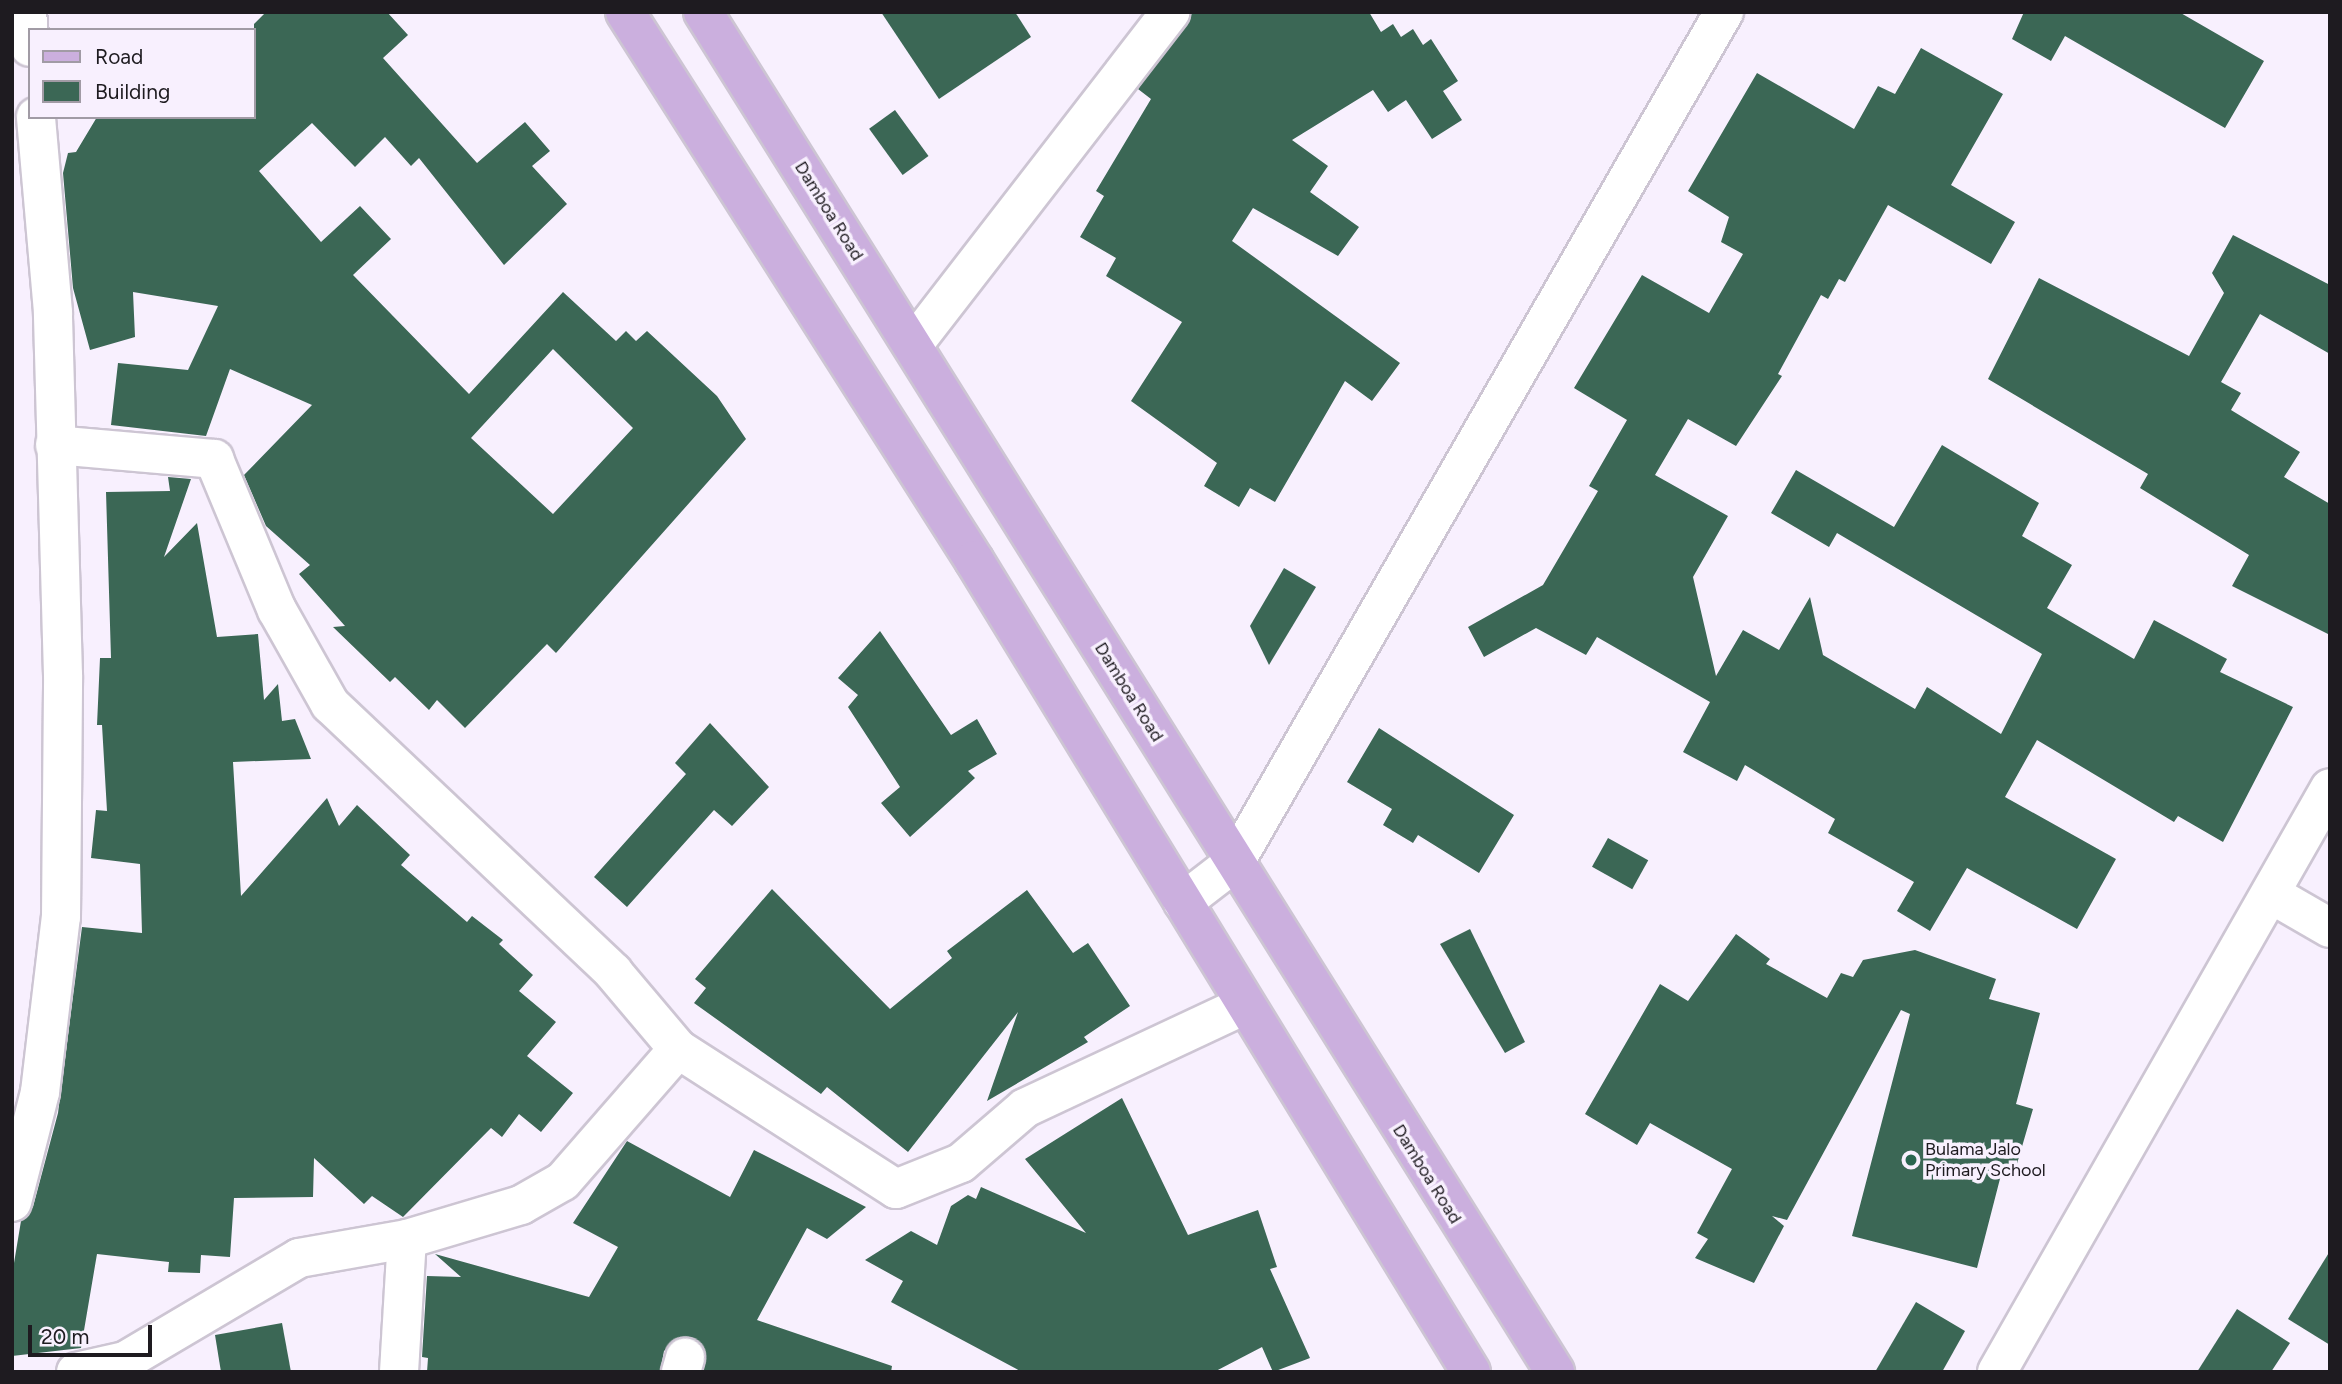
<!DOCTYPE html>
<html>
<head>
<meta charset="utf-8">
<style>
  body { margin:0 }
  #map { position:relative; width:2342px; height:1384px; overflow:hidden; background:#f8f0fe; font-family:Figtree,sans-serif }
  div>[style] { position:absolute }
  [style*='--x'] { left:calc(var(--x)*1px); top:calc(var(--y)*1px); width:calc(var(--w)*1px); rotate:calc(var(--a)*1deg) }
  .building>* { inset:0; background:#3b6755; transform-origin:0 0 }
  .roads { filter:drop-shadow(2px 0 #cdc5d3) drop-shadow(-2px 0 #cdc5d3) drop-shadow(0 2px #cdc5d3) drop-shadow(0 -2px #cdc5d3) }
  .minor>* { height:38px; margin:-19px; padding:0 19px; transform-origin:19px; border-radius:19px; background:#fff }
  .major>* { height:38px; margin:-19px; padding:0 19px; transform-origin:19px; border-radius:19px; background:#cbafde }
  .dots>* { width:19px; height:19px; translate:-50% -50%; box-sizing:border-box; border:4px solid #f8f0fe; border-radius:50% }
  span { translate:-50% -50%; white-space:nowrap; text-align:center; line-height:1.15; -webkit-text-stroke:7px #f8f0fe; paint-order:stroke }
  .street-label { font-size:18px; color:#1e1b20 }
  .poi-label { font-size:18px; color:#1e1b20 }
  .left { translate:0 -50%; text-align:left }
  .frame { position:absolute; inset:0; border:14px solid #1e1b20; pointer-events:none }
  .legend { position:absolute; left:28px; top:28px; width:228px; height:91px; box-sizing:border-box; background:#f8f0fe; border:2px solid #a19ba5; margin:0; padding:9px 12px; list-style:none; font-size:21px; color:#1e1b20 }
  .legend li { display:flex; align-items:center; gap:14px; height:35px }
  .legend b { width:35px; border:2px solid #a19ba5 }
  .scale { position:absolute; left:28px; top:1325px; width:124px; height:32px; box-sizing:border-box; border:4px solid #1e1b20; border-top:0; padding-left:9px; font-size:21px; line-height:24px; white-space:nowrap; color:#1e1b20; -webkit-text-stroke:5px #f8f0fe; paint-order:stroke }
</style>
</head>
<body>
<div id="map">
  <div class="building">
    <i style="clip-path:polygon(evenodd,266px 12px,387px 12px,408px 35px,383px 58px,477px 163px,525px 122px,550px 151px,532px 166px,567px 204px,504px 265px,419px 158px,411px 166px,385px 137px,355px 167px,312px 123px,259px 171px,321px 242px,360px 206px,391px 239px,353px 275px,469px 394px,563px 292px,616px 341px,626px 331px,636px 341px,647px 331px,717px 396px,746px 439px,556px 653px,547px 644px,465px 728px,437px 700px,429px 710px,395px 677px,390px 682px,333px 627px,345px 626px,299px 574px,310px 565px,266px 526px,244px 475px,312px 405px,230px 369px,206px 436px,111px 425px,118px 363px,188px 370px,218px 306px,133px 292px,135px 337px,90px 350px,73px 288px,63px 173px,68px 153px,76px 152px,97px 117px,254px 117px,254px 24px,266px 12px,553px 349px,633px 428px,553px 514px,471px 438px,553px 349px)"></i>
    <i style="clip-path:polygon(881px 12px,1015px 12px,1031px 37px,939px 99px)"></i>
    <i style="clip-path:polygon(1191px 12px,1369px 12px,1381px 32px,1393px 24px,1401px 37px,1413px 29px,1423px 45px,1431px 39px,1458px 81px,1443px 91px,1462px 120px,1432px 139px,1406px 100px,1388px 112px,1373px 90px,1292px 140px,1328px 166px,1310px 192px,1359px 227px,1338px 256px,1253px 208px,1232px 241px,1400px 363px,1372px 401px,1345px 381px,1275px 502px,1250px 488px,1239px 507px,1204px 486px,1217px 463px,1131px 401px,1182px 322px,1106px 276px,1116px 258px,1080px 237px,1104px 196px,1096px 191px,1151px 99px,1138px 89px)"></i>
    <i style="clip-path:polygon(2024px 12px,2179px 12px,2264px 61px,2225px 128px,2065px 36px,2051px 61px,2012px 39px)"></i>
    <i style="clip-path:polygon(1921px 48px,2003px 94px,1951px 185px,2015px 222px,1991px 264px,1888px 205px,1845px 282px,1839px 279px,1828px 299px,1821px 295px,1778px 374px,1782px 376px,1736px 446px,1688px 419px,1655px 475px,1728px 516px,1693px 577px,1716px 676px,1743px 630px,1779px 650px,1810px 597px,1823px 655px,1915px 709px,1927px 687px,2001px 734px,2042px 654px,1837px 533px,1829px 547px,1771px 513px,1796px 470px,1894px 527px,1942px 445px,2039px 503px,2022px 536px,2072px 565px,2047px 608px,2134px 659px,2154px 620px,2227px 659px,2220px 672px,2293px 707px,2223px 842px,2178px 816px,2174px 822px,2037px 740px,2005px 797px,2116px 859px,2077px 929px,1967px 868px,1930px 931px,1897px 911px,1914px 882px,1828px 833px,1835px 819px,1745px 765px,1737px 781px,1683px 752px,1710px 702px,1597px 637px,1586px 655px,1536px 628px,1484px 657px,1468px 627px,1543px 585px,1598px 491px,1589px 486px,1627px 420px,1574px 388px,1642px 275px,1709px 313px,1743px 254px,1721px 242px,1729px 217px,1688px 191px,1757px 73px,1854px 129px,1878px 86px,1895px 94px)"></i>
    <i style="left:895px;top:110px;width:57px;height:32px;rotate:54deg"></i>
    <i style="clip-path:polygon(2233px 235px,2330px 285px,2330px 354px,2260px 314px,2221px 382px,2241px 393px,2231px 410px,2300px 452px,2284px 477px,2330px 504px,2330px 635px,2232px 586px,2249px 555px,2140px 488px,2148px 474px,1988px 379px,2039px 278px,2189px 356px,2224px 293px,2212px 273px)"></i>
    <i style="clip-path:polygon(168px 477px,191px 479px,164px 557px,197px 523px,217px 637px,258px 634px,264px 700px,278px 684px,282px 721px,295px 719px,311px 759px,233px 762px,241px 896px,327px 798px,339px 826px,357px 805px,410px 855px,401px 865px,467px 922px,472px 916px,503px 940px,499px 944px,533px 975px,519px 991px,556px 1022px,527px 1056px,573px 1093px,541px 1132px,519px 1114px,502px 1137px,491px 1128px,403px 1217px,372px 1196px,364px 1204px,314px 1158px,313px 1197px,234px 1198px,230px 1257px,201px 1255px,200px 1273px,168px 1272px,169px 1262px,97px 1254px,81px 1348px,12px 1356px,12px 1275px,21px 1221px,33px 1207px,58px 1113px,82px 927px,142px 933px,140px 864px,91px 858px,96px 810px,107px 811px,102px 725px,97px 725px,100px 658px,111px 658px,106px 492px,170px 491px)"></i>
    <i style="clip-path:polygon(1284px 568px,1316px 587px,1269px 665px,1250px 626px)"></i>
    <i style="clip-path:polygon(880px 631px,951px 735px,977px 719px,997px 754px,968px 771px,975px 778px,910px 837px,881px 803px,900px 787px,848px 707px,858px 695px,838px 678px)"></i>
    <i style="clip-path:polygon(710px 723px,769px 787px,732px 826px,714px 810px,627px 907px,594px 877px,686px 774px,675px 763px)"></i>
    <i style="clip-path:polygon(1379px 728px,1514px 815px,1479px 873px,1418px 835px,1413px 843px,1383px 825px,1392px 809px,1347px 782px)"></i>
    <i style="left:1608px;top:838px;width:46px;height:33px;rotate:29deg"></i>
    <i style="clip-path:polygon(772px 889px,890px 1009px,952px 958px,947px 951px,1027px 890px,1073px 953px,1088px 943px,1130px 1006px,1084px 1037px,1088px 1042px,987px 1101px,1018px 1012px,908px 1152px,827px 1087px,821px 1094px,694px 1003px,706px 988px,695px 979px)"></i>
    <i style="clip-path:polygon(1470px 929px,1525px 1042px,1505px 1053px,1440px 944px)"></i>
    <i style="clip-path:polygon(1736px 934px,1770px 959px,1766px 964px,1827px 998px,1841px 973px,1853px 977px,1863px 960px,1915px 950px,1996px 979px,1989px 999px,2040px 1013px,2016px 1104px,2033px 1109px,2014px 1174px,2002px 1171px,1977px 1268px,1852px 1236px,1910px 1014px,1901px 1010px,1787px 1220px,1772px 1216px,1784px 1226px,1754px 1283px,1695px 1258px,1708px 1239px,1697px 1233px,1732px 1169px,1650px 1123px,1637px 1145px,1585px 1114px,1660px 984px,1688px 1001px)"></i>
    <i style="clip-path:polygon(1122px 1098px,1188px 1235px,1258px 1210px,1277px 1267px,1270px 1269px,1310px 1358px,1273px 1372px,1262px 1347px,1214px 1372px,1022px 1372px,891px 1302px,903px 1281px,865px 1260px,911px 1231px,937px 1245px,951px 1206px,968px 1195px,976px 1199px,981px 1187px,1086px 1233px,1025px 1159px)"></i>
    <i style="clip-path:polygon(627px 1141px,730px 1197px,754px 1150px,866px 1207px,827px 1239px,807px 1228px,757px 1320px,892px 1366px,891px 1372px,704px 1372px,701px 1343px,680px 1337px,664px 1351px,660px 1372px,427px 1372px,428px 1358px,422px 1357px,427px 1276px,461px 1277px,435px 1254px,589px 1297px,618px 1247px,573px 1223px)"></i>
    <i style="clip-path:polygon(2330px 1251px,2330px 1345px,2288px 1319px)"></i>
    <i style="clip-path:polygon(1916px 1302px,1965px 1331px,1942px 1372px,1875px 1372px)"></i>
    <i style="clip-path:polygon(2237px 1309px,2290px 1343px,2271px 1372px,2197px 1372px)"></i>
    <i style="clip-path:polygon(282px 1323px,291px 1372px,221px 1372px,215px 1335px)"></i>
  </div>
  <div class="roads">
    <div class="minor">
      <i style="--x:27;--y:12;--w:35;--a:85"></i>
      <i style="--x:913;--y:345;--w:421;--a:-52.3"></i>
      <i style="--x:55;--y:445;--w:160;--a:5"></i>
      <i style="--x:214;--y:459;--w:164;--a:67.4"></i>
      <i style="--x:277;--y:610;--w:108;--a:60.6"></i>
      <i style="--x:330;--y:704;--w:390;--a:43.4"></i>
      <i style="--x:613;--y:972;--w:101;--a:49.8"></i>
      <i style="--x:678;--y:1049;--w:259;--a:32.7"></i>
      <i style="--x:896;--y:1189;--w:70;--a:-21.8"></i>
      <i style="--x:961;--y:1163;--w:84;--a:-40.7"></i>
      <i style="--x:1025;--y:1108;--w:243;--a:-25.1"></i>
      <i style="--x:2271;--y:894;--w:68;--a:30"></i>
      <i style="--x:1183;--y:902;--w:66;--a:-37.6"></i>
      <i style="--x:1235;--y:862;--w:981;--a:-60.09"></i>
      <i style="--x:12;--y:1202;--w:114;--a:-75.7"></i>
      <i style="--x:40;--y:1092;--w:176;--a:-83.2"></i>
      <i style="--x:61;--y:917;--w:242;--a:-89.5"></i>
      <i style="--x:63;--y:675;--w:363;--a:-91.6"></i>
      <i style="--x:53;--y:312;--w:196;--a:-95"></i>
      <i style="--x:76;--y:1372;--w:50;--a:-12.7"></i>
      <i style="--x:125;--y:1361;--w:202;--a:-30.6"></i>
      <i style="--x:299;--y:1258;--w:110;--a:-10"></i>
      <i style="--x:407;--y:1239;--w:119;--a:-16.6"></i>
      <i style="--x:521;--y:1205;--w:48;--a:-29.7"></i>
      <i style="--x:563;--y:1181;--w:175;--a:-48.9"></i>
      <i style="--x:399;--y:1372;--w:133;--a:-86.6"></i>
      <i style="--x:681;--y:1372;--w:15;--a:-74"></i>
      <i style="--x:1997;--y:1372;--w:672;--a:-60.31"></i>
    </div>
    <div class="major">
      <i style="--x:625;--y:12;--w:650;--a:57.51"></i>
      <i style="--x:974;--y:560;--w:952;--a:58.53"></i>
      <i style="--x:703;--y:12;--w:1605;--a:57.93"></i>
    </div>
  </div>
  <div class="dots">
    <i style="left:1911px;top:1160px;background:#2a654f"></i>
  </div>
  <div class="street-label">
    <span style="left:829px;top:211px;rotate:58deg">Damboa Road</span>
    <span style="left:1129px;top:692px;rotate:58deg">Damboa Road</span>
    <span style="left:1427px;top:1174px;rotate:58deg">Damboa Road</span>
  </div>
  <div class="poi-label">
    <span class="left" style="left:1925px;top:1160px">Bulama Jalo<br>Primary School</span>
  </div>
  <div class="frame"></div>
  <ul class="legend">
  <li><b style="height:9px;background:#cbafde"></b>Road</li>
  <li><b style="height:19px;background:#3b6755"></b>Building</li>
  </ul>
  <div class="scale">20 m</div>
</div>
</body>
</html>
